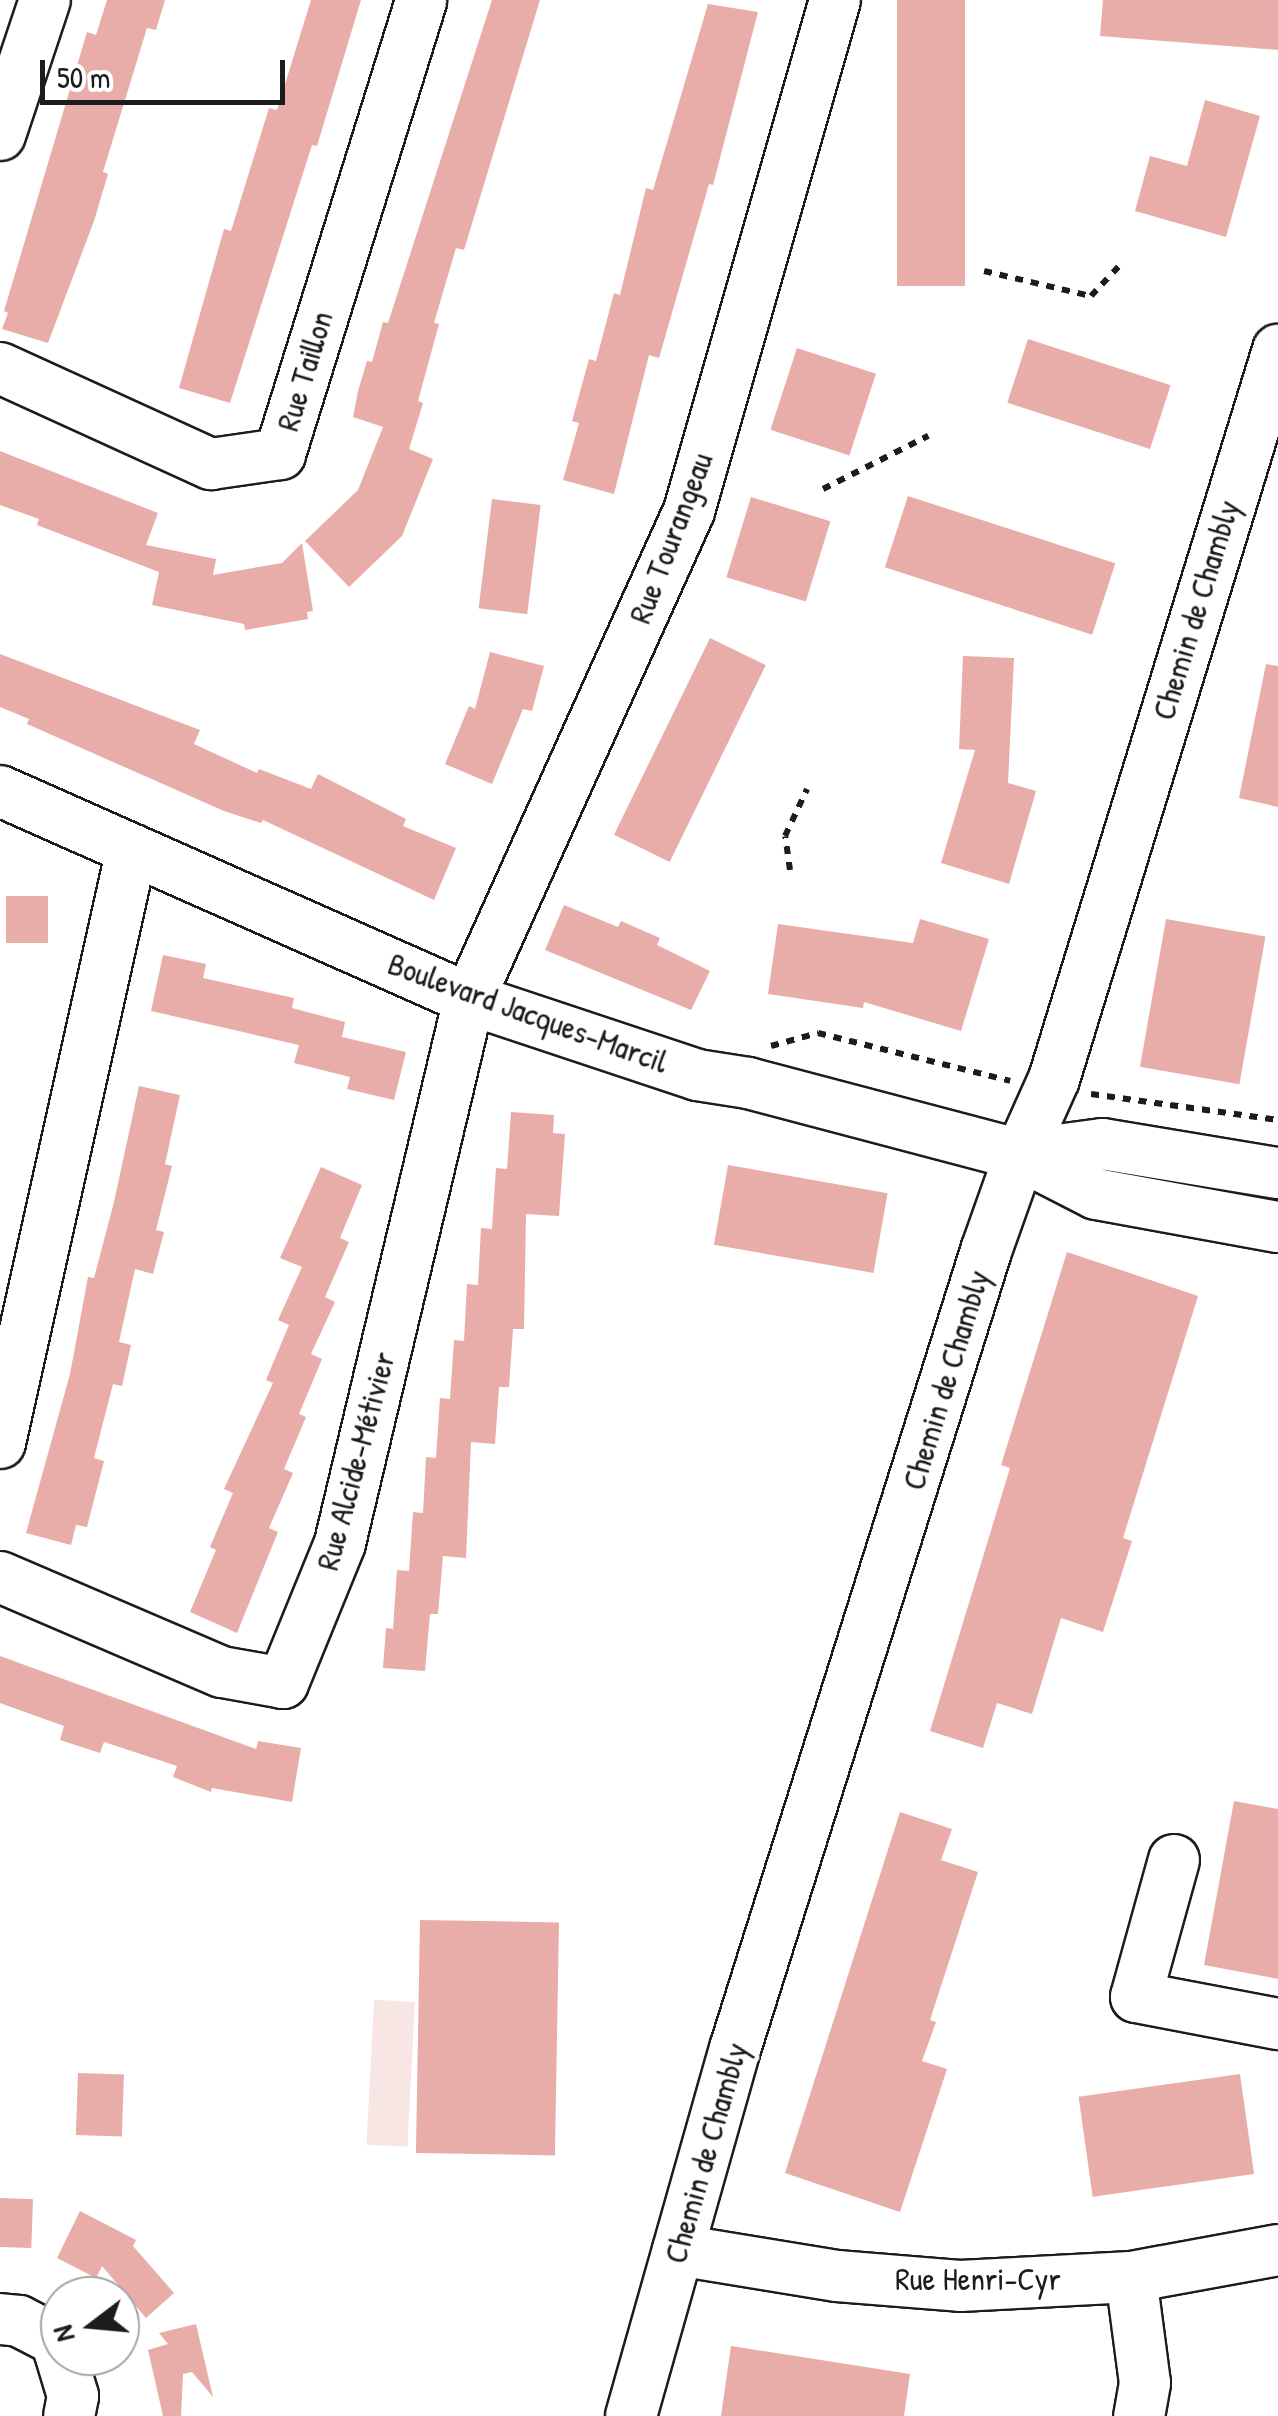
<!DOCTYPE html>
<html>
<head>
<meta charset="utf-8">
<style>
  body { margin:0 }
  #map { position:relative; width:1278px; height:2416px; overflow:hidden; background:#fff; font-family:"Patrick Hand",sans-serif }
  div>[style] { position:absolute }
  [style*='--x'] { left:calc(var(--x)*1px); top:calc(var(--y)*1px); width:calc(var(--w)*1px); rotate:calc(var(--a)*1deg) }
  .built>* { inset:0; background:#f8e6e5; transform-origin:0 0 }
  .building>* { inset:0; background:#e8ada8; transform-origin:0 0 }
  .path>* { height:6px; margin-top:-3px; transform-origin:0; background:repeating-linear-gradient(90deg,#1c1c1c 0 8px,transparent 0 16px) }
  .roads { filter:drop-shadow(2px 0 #1c1c1c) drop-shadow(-2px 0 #1c1c1c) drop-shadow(0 2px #1c1c1c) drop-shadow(0 -2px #1c1c1c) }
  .minor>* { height:50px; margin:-25px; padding:0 25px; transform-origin:25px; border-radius:25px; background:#fff }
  span { translate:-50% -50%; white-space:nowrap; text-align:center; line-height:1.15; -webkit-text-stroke:9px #fff; paint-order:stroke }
  .street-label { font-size:32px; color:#1c1c1c }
  .north { position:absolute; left:40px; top:2276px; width:100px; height:100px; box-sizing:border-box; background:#fff; border:2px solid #a4a4a4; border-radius:50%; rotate:254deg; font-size:28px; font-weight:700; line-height:40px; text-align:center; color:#1c1c1c }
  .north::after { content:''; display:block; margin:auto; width:35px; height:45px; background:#1c1c1c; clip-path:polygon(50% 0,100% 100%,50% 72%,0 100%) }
  .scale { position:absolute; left:40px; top:60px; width:245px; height:45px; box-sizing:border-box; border:5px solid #1c1c1c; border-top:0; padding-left:12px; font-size:30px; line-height:35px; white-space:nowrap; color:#1c1c1c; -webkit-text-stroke:8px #fff; paint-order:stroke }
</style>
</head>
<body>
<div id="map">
  <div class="built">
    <i style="left:415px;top:2002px;width:145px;height:41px;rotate:93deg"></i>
  </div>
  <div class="building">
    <i style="clip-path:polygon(107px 0,165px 0,156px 30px,147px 28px,103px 172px,108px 174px,94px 221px,48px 343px,2px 329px,8px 313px,4px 311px,87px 32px,96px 35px)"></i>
    <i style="clip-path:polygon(311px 0,361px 0,317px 146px,312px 145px,230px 403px,179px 388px,224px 229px,231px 231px,269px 108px,277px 110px)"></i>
    <i style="clip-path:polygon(492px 0,540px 0,464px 250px,456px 248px,434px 323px,439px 324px,418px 401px,423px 403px,409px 449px,433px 459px,402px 536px,349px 587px,305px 541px,358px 490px,383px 427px,353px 417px,358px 391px,367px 361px,372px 362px,383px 322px,388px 323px)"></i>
    <i style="left:897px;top:0;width:68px;height:286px"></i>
    <i style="clip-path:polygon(1103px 0,1278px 0,1278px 50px,1100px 36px)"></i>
    <i style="clip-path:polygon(708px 4px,758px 12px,713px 185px,709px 184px,659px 358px,649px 355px,614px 494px,563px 480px,579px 423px,572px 421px,589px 359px,596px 361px,614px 293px,620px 295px,646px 188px,653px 190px)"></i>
    <i style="clip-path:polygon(1205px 100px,1260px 116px,1226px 237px,1135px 211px,1150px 156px,1187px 166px)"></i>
    <i style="left:1028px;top:339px;width:150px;height:67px;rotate:18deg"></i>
    <i style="left:797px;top:348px;width:83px;height:86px;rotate:18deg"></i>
    <i style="clip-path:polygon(0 451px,158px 513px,146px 545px,216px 559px,213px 575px,282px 563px,302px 543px,313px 611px,307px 612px,308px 619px,245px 630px,244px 624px,152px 605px,159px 572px,37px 525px,39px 519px,0 505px)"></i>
    <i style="left:908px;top:496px;width:218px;height:75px;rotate:18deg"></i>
    <i style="left:751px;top:497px;width:83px;height:84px;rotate:17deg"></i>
    <i style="left:492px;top:499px;width:49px;height:110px;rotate:7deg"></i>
    <i style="left:710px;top:638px;width:62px;height:219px;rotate:26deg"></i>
    <i style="clip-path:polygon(490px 652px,544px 666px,532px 711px,523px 709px,492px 784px,445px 764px,469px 706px,475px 709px)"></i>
    <i style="clip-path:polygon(0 654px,200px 730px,194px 744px,257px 773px,259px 769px,311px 789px,318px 774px,406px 819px,403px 826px,456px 848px,434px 900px,263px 820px,261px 823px,224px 811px,27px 724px,29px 719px,0 707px)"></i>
    <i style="clip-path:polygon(963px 656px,1014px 658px,1008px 783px,1036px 791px,1009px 884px,941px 863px,975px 750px,959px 749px)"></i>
    <i style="clip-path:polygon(1266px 664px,1278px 666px,1278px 807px,1239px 798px)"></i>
    <i style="left:6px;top:896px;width:42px;height:47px"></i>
    <i style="clip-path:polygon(564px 905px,618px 927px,621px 921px,660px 938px,657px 945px,710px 971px,691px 1010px,545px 950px)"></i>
    <i style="clip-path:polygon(920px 919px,989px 939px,961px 1031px,864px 1002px,863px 1008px,768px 994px,778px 924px,913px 943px)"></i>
    <i style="left:1166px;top:919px;width:101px;height:150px;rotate:10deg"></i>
    <i style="clip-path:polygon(163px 955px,206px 964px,203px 978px,294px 998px,292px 1008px,345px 1022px,342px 1037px,406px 1052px,394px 1100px,347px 1089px,350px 1077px,294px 1063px,299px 1045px,151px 1011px)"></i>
    <i style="clip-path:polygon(139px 1086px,180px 1095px,165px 1164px,172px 1166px,156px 1230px,164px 1232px,153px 1274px,135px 1269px,119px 1342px,131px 1345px,122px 1386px,113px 1384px,94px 1458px,104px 1461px,87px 1527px,76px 1525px,71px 1545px,26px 1533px,70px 1374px,88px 1277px,94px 1278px,114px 1202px)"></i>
    <i style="clip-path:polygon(511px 1112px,554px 1115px,553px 1133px,565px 1134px,559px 1216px,526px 1214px,524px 1329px,513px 1329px,509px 1387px,499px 1387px,495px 1444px,471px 1442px,466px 1558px,443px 1556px,438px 1614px,430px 1614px,425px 1671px,383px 1668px,386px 1628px,393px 1629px,397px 1570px,409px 1571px,413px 1512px,423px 1513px,426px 1457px,436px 1458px,440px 1398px,450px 1399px,454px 1340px,464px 1341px,467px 1284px,478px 1285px,481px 1228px,492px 1229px,496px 1168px,507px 1169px)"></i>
    <i style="left:728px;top:1165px;width:162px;height:81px;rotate:10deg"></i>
    <i style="clip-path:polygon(321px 1167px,362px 1185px,340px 1238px,349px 1242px,325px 1297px,335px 1302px,311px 1354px,322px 1359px,299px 1414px,306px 1417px,284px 1469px,293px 1473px,269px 1528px,278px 1532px,237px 1633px,190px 1612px,216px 1550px,210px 1547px,233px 1493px,224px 1489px,273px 1383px,266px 1380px,289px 1325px,278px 1320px,302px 1267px,280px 1258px)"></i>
    <i style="clip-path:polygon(1067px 1252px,1198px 1296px,1123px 1538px,1132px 1541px,1103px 1632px,1061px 1618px,1032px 1714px,997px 1703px,983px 1748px,930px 1731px,1010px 1468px,1001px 1465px)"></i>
    <i style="clip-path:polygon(0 1656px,256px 1749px,258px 1741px,301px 1748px,292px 1802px,212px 1788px,211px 1792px,173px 1777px,177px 1766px,104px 1742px,100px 1753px,60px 1740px,64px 1726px,0 1703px)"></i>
    <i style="clip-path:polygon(1234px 1801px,1278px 1809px,1278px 1979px,1204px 1965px)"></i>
    <i style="clip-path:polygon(900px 1812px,952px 1829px,941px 1860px,978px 1872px,930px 2020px,936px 2022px,922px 2061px,947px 2069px,900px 2212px,785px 2173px)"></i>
    <i style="left:420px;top:1920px;width:139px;height:233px;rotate:1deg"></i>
    <i style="left:78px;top:2073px;width:46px;height:62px;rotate:2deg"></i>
    <i style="left:1240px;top:2074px;width:101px;height:163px;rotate:82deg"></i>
    <i style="left:0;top:2198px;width:33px;height:49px;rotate:2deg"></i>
    <i style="clip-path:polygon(80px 2211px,136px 2240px,133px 2246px,174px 2293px,146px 2318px,102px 2266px,96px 2278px,57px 2258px)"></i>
    <i style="clip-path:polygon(196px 2324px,213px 2397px,192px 2372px,183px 2374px,181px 2416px,163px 2416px,148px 2350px,168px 2344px,159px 2333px)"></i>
    <i style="clip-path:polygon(731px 2346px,910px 2374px,904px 2416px,721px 2416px)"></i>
  </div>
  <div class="path">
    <i style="--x:984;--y:271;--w:110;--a:13.2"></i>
    <i style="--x:1091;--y:296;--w:42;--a:-46.9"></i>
    <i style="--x:823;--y:489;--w:118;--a:-26.8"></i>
    <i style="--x:790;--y:870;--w:34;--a:-98"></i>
    <i style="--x:785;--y:836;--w:52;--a:-64.9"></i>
    <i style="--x:771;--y:1046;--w:49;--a:-15.5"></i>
    <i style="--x:818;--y:1033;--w:198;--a:14"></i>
    <i style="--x:1091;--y:1094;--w:189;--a:7.9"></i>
  </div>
  <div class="roads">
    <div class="minor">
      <i style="--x:0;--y:135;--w:142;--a:-71.6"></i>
      <i style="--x:0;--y:368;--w:232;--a:24.5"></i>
      <i style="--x:211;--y:464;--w:70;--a:-8.2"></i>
      <i style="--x:280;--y:454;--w:475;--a:-72.7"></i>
      <i style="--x:0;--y:791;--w:513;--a:23.92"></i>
      <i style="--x:469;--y:999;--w:240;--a:18.4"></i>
      <i style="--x:697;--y:1075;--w:52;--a:8.9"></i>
      <i style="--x:748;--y:1083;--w:281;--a:14.8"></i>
      <i style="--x:1020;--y:1155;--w:85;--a:27.2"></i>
      <i style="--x:1096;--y:1194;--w:185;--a:10.3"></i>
      <i style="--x:1020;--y:1155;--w:83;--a:-7.6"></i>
      <i style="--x:1102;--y:1144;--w:178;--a:9.4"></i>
      <i style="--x:0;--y:1443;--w:608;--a:-77.47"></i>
      <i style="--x:0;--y:1577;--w:241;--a:23.2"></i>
      <i style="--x:222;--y:1672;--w:62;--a:10.2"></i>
      <i style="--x:283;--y:1683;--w:151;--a:-67.8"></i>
      <i style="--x:340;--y:1543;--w:559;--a:-76.66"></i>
      <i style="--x:469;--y:999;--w:535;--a:-65.73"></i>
      <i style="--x:689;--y:511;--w:531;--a:-74.05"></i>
      <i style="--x:1174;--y:1860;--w:142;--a:105.5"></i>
      <i style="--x:1136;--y:1997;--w:145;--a:10.8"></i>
      <i style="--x:678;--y:2250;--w:161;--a:9.3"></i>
      <i style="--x:837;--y:2276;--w:123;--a:4.6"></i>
      <i style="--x:960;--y:2286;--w:171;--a:-3"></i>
      <i style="--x:1131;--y:2277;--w:149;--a:-10.4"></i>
      <i style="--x:1131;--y:2277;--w:107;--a:82.5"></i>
      <i style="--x:1145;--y:2383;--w:34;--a:100"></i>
      <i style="--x:0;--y:2319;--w:19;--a:6"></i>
      <i style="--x:19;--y:2321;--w:42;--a:27.2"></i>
      <i style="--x:56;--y:2340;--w:14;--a:73"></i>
      <i style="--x:61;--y:2356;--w:42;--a:73.3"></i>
      <i style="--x:73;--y:2396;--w:20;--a:101"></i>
      <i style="--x:631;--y:2416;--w:381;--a:-74.2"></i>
      <i style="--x:735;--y:2049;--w:837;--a:-72.54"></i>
      <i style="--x:986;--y:1251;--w:102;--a:-70.5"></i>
      <i style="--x:1020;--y:1155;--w:83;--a:-65.9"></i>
      <i style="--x:1054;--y:1079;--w:763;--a:-72.92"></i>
    </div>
  </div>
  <div class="street-label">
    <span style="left:305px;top:371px;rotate:-73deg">Rue Taillon</span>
    <span style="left:671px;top:538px;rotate:-69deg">Rue Tourangeau</span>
    <span style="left:1196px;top:610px;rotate:-73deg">Chemin de Chambly</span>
    <span style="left:528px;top:1013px;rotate:20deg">Boulevard Jacques-Marcil</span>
    <span style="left:946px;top:1380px;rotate:-73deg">Chemin de Chambly</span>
    <span style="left:356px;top:1461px;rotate:-75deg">Rue Alcide-Métivier</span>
    <span style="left:706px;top:2153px;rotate:-74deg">Chemin de Chambly</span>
    <span style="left:978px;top:2279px">Rue Henri-Cyr</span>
  </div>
  <div class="north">N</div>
  <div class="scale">50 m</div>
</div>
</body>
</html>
